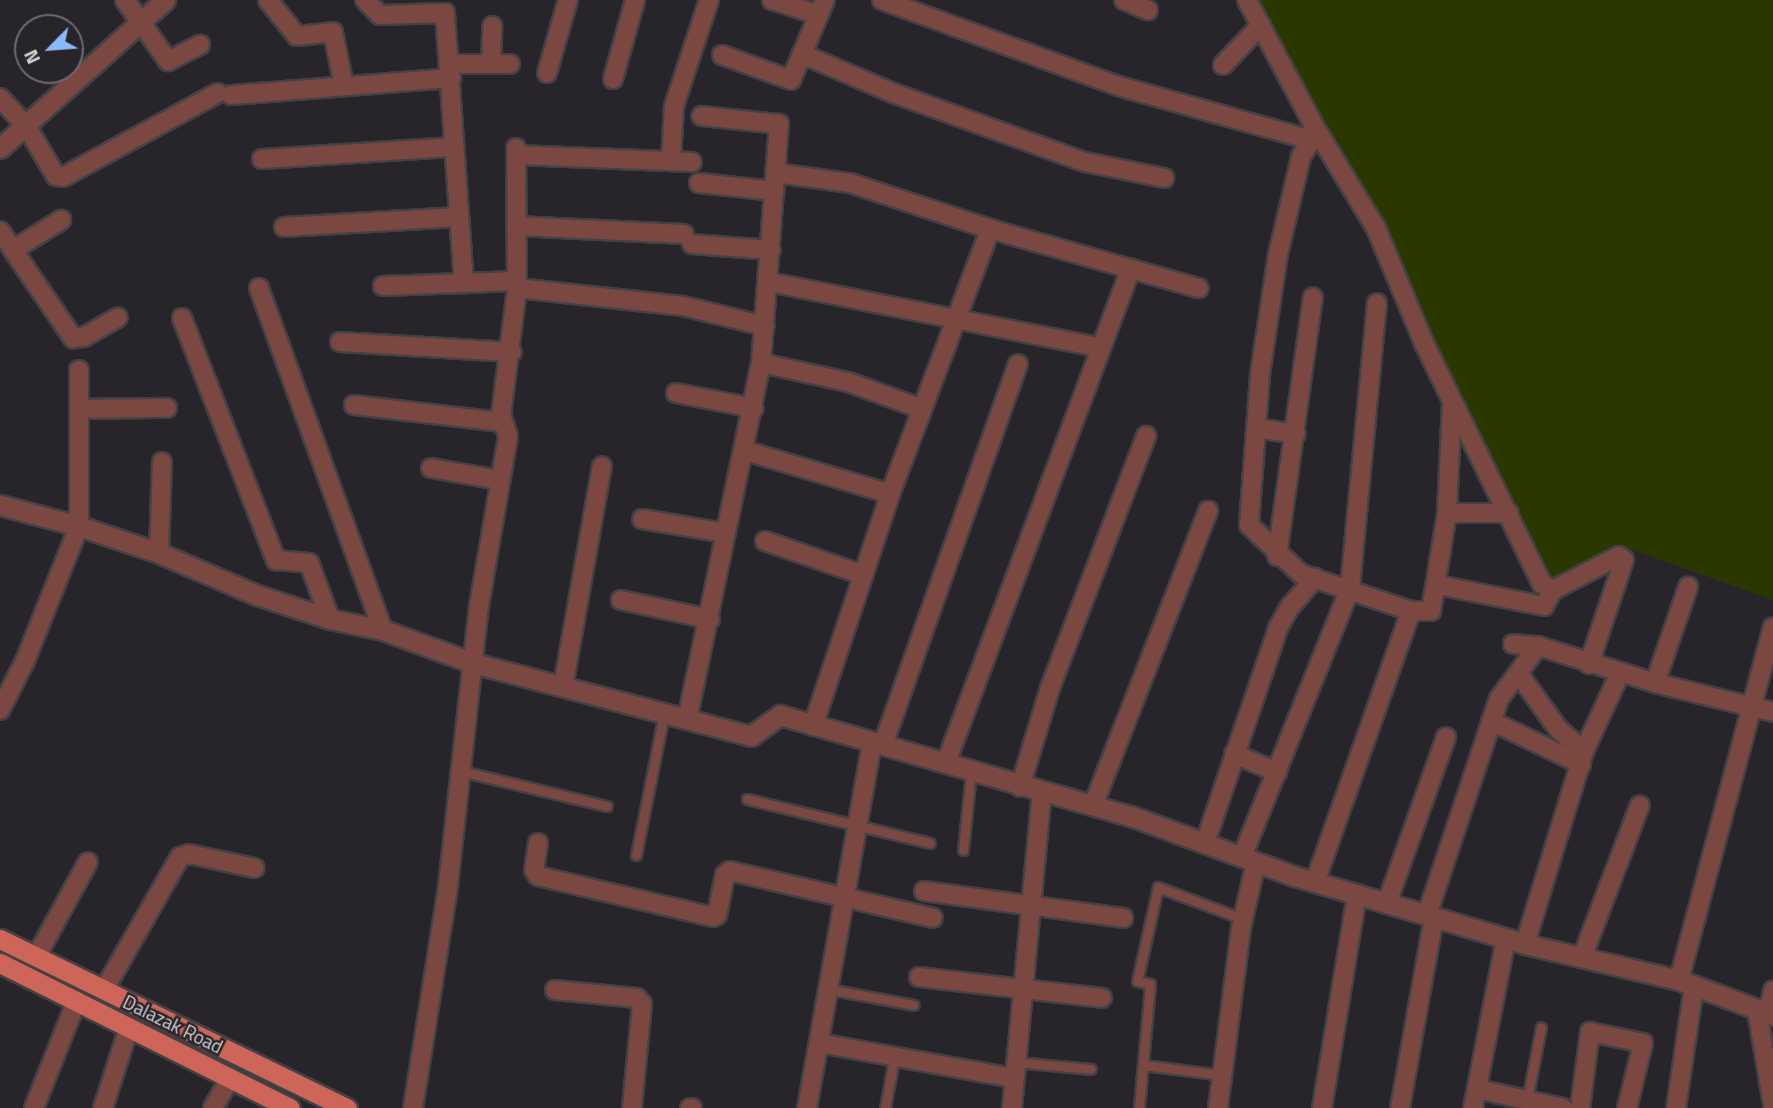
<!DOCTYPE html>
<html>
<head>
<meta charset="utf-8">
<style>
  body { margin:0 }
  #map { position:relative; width:1773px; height:1108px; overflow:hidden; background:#28252a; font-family:"Titillium Web",sans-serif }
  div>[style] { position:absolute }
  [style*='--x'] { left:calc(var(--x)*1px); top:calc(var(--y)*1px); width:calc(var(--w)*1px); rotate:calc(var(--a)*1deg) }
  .green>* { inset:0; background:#2a3800 }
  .roads { filter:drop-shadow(2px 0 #444146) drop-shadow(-2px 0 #444146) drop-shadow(0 2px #444146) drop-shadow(0 -2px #444146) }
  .service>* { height:9px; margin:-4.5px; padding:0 4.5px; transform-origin:4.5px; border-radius:4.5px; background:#7b4841 }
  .minor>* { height:18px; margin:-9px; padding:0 9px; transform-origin:9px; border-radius:9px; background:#7b4841 }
  .tertiary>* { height:19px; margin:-9.5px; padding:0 9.5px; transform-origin:9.5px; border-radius:9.5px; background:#7b4841 }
  .primary>* { height:19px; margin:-9.5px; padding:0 9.5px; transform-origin:9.5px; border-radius:9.5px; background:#cd6658 }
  span { translate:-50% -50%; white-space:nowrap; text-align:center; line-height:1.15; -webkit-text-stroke:5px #28252a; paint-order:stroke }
  .street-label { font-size:19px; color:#d6d3d7 }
  .north { position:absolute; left:14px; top:14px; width:70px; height:70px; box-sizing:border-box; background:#28252a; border:2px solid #6e6b6f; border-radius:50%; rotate:245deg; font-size:19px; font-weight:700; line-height:28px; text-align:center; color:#d6d3d7 }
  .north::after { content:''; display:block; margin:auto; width:24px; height:32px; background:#8cb9fc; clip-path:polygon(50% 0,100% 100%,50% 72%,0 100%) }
</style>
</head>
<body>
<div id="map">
  <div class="green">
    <i style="clip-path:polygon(1247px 0,1773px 0,1773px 600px,1622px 546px,1547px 591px)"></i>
  </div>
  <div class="roads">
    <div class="service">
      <i style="--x:461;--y:771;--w:150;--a:13.5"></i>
      <i style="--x:747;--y:799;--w:188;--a:13.5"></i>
      <i style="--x:963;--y:850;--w:78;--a:-84.1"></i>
      <i style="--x:636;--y:855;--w:144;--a:-78.8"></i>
      <i style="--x:828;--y:989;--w:87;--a:10.5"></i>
      <i style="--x:1016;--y:1062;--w:75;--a:5.3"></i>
      <i style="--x:1143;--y:1065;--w:80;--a:7.2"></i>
      <i style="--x:1527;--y:1100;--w:74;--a:-79.1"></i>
      <i style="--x:885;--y:1108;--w:50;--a:-79.6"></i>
      <i style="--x:1139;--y:1108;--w:124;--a:-84.9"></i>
      <i style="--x:1150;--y:984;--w:13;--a:-167"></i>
      <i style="--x:1137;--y:981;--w:96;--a:-77.4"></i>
      <i style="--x:1158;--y:887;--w:91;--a:20.6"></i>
    </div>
    <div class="minor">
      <i style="--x:125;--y:0;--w:75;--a:54.8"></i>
      <i style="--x:168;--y:61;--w:36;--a:-27"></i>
      <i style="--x:268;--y:0;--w:46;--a:51.1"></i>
      <i style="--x:297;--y:36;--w:36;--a:-6"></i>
      <i style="--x:333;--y:32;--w:55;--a:78.5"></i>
      <i style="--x:365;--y:0;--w:21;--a:45"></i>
      <i style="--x:380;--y:15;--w:65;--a:-1.8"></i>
      <i style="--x:445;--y:13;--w:271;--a:86"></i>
      <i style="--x:772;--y:0;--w:49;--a:17.7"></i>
      <i style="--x:882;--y:0;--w:251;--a:20"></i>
      <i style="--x:1118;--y:86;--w:197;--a:15.6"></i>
      <i style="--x:1124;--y:0;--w:26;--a:23"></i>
      <i style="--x:1247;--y:0;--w:149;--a:61.9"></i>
      <i style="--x:1317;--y:131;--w:114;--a:58.7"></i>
      <i style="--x:1376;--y:228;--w:125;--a:67.3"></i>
      <i style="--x:1424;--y:343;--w:268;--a:63.9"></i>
      <i style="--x:1542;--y:584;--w:13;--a:29"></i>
      <i style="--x:1553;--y:590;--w:74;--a:-27.3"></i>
      <i style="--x:1619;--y:556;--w:6;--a:39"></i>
      <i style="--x:1624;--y:560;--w:110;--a:108.6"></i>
      <i style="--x:802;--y:54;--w:99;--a:23.2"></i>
      <i style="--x:893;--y:93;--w:204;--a:19.8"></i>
      <i style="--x:1085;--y:162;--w:81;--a:11.4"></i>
      <i style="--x:722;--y:55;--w:73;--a:19.9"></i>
      <i style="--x:791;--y:80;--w:87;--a:-67"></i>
      <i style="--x:450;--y:64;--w:60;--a:0"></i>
      <i style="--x:491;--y:64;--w:38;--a:-88"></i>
      <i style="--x:1223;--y:65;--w:55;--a:-46.5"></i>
      <i style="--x:547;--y:73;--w:76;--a:-74"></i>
      <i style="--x:613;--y:79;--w:82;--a:-74.4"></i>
      <i style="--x:231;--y:95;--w:221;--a:-4.4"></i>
      <i style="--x:0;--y:98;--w:40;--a:47"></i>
      <i style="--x:27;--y:127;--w:57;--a:59.4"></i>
      <i style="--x:56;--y:176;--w:7;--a:8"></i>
      <i style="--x:63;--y:177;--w:176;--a:-28.5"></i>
      <i style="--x:1317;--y:131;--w:31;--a:122"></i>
      <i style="--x:1301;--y:157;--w:100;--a:103.3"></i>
      <i style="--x:1278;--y:254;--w:122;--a:98.5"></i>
      <i style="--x:1260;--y:375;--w:150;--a:94.2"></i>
      <i style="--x:1249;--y:525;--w:71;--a:43.3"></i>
      <i style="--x:1301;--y:574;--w:116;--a:18.6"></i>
      <i style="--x:1411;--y:611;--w:20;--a:0"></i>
      <i style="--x:1431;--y:611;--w:99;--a:-80.7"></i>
      <i style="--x:1447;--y:513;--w:109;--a:-87.4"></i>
      <i style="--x:516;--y:155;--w:176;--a:2.3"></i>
      <i style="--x:262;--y:159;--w:193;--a:-3.6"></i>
      <i style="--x:671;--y:161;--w:55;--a:-86.9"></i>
      <i style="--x:674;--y:106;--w:112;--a:-71.7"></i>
      <i style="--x:776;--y:173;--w:75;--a:7.7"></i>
      <i style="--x:850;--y:183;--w:147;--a:18.2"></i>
      <i style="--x:990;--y:229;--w:217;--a:15.8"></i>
      <i style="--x:699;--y:183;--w:76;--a:6"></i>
      <i style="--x:516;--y:226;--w:168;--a:2.7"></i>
      <i style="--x:284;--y:227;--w:175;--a:-3.3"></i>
      <i style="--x:0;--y:231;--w:130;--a:55.7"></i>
      <i style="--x:73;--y:338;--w:11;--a:-5"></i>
      <i style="--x:84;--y:337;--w:39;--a:-30"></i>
      <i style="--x:692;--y:244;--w:79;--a:4.3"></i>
      <i style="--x:13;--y:250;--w:57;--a:-32"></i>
      <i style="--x:769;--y:282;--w:338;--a:11.2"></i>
      <i style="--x:383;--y:286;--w:134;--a:-2.1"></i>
      <i style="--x:259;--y:288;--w:364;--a:70.1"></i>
      <i style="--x:517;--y:288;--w:167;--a:6.2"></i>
      <i style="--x:683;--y:306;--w:84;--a:13.7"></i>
      <i style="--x:182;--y:318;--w:260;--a:68.8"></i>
      <i style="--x:276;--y:560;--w:33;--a:5"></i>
      <i style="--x:309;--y:563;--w:60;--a:69.4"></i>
      <i style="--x:340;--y:342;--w:172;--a:3.3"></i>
      <i style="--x:761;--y:363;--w:89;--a:12.3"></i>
      <i style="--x:848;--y:382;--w:79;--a:20"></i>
      <i style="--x:676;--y:393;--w:79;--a:10.9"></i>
      <i style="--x:354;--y:405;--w:149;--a:6.6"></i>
      <i style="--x:79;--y:409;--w:88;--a:-0.7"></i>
      <i style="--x:1256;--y:428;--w:40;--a:8.5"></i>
      <i style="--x:746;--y:451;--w:150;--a:16.6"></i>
      <i style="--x:431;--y:468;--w:70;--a:9.9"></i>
      <i style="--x:1447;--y:513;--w:62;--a:0"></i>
      <i style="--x:642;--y:519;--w:85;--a:9.5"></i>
      <i style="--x:765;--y:541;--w:104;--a:19.1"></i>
      <i style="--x:159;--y:553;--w:91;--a:-88.1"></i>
      <i style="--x:1277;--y:556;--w:261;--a:-82.1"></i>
      <i style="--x:1438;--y:585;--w:108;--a:11.2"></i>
      <i style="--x:1544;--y:606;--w:18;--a:-61"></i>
      <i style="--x:621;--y:600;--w:91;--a:12.1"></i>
      <i style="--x:1513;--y:644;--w:25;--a:5"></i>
      <i style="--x:1538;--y:646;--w:123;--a:17.5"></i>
      <i style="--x:1655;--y:683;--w:122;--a:13.8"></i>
      <i style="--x:1518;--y:673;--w:70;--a:54.3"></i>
      <i style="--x:1559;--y:730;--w:33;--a:40"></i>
      <i style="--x:1655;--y:683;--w:102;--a:-71"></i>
      <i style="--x:563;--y:687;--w:224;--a:-80"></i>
      <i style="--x:0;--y:710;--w:55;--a:-63"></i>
      <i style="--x:25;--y:661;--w:145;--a:-68.2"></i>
      <i style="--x:79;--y:526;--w:156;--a:-90"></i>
      <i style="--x:687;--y:720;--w:365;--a:-78.3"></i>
      <i style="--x:761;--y:363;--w:240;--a:-85.7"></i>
      <i style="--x:779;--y:124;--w:78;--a:-174.1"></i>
      <i style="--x:1491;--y:721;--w:100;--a:25.5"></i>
      <i style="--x:813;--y:726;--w:250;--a:-71.6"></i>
      <i style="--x:892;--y:489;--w:278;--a:-69.3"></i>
      <i style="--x:883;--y:745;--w:404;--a:-70.5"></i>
      <i style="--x:1234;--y:754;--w:47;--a:22.7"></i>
      <i style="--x:946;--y:763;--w:528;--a:-69.51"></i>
      <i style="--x:1020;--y:787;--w:103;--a:-73.1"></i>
      <i style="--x:1050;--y:688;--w:270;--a:-69.1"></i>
      <i style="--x:1093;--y:806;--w:317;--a:-68.7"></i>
      <i style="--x:538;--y:843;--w:27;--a:98"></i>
      <i style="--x:534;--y:870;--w:7;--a:56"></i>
      <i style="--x:538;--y:876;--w:180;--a:13.2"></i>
      <i style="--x:713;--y:917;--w:4;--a:-27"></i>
      <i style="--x:717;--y:915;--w:41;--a:-78.7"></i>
      <i style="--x:725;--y:875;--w:6;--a:-39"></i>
      <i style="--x:730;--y:871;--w:208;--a:13"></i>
      <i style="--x:1205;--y:843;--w:227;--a:-71.2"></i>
      <i style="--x:1278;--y:628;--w:23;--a:-61"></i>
      <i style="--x:1289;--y:608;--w:40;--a:-49"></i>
      <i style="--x:1242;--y:857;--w:290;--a:-68.1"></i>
      <i style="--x:1350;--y:588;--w:286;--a:-84.6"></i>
      <i style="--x:1315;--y:882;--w:288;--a:-70.5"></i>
      <i style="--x:924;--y:891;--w:201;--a:7.7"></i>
      <i style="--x:1387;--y:903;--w:176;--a:-70.4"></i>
      <i style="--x:1427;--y:915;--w:228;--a:-71.6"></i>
      <i style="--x:1499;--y:699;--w:66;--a:-53.7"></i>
      <i style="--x:1525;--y:944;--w:202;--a:-73"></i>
      <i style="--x:1584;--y:751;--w:86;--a:-65.2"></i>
      <i style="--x:1583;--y:955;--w:160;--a:-69.2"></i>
      <i style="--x:36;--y:957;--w:108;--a:-61.3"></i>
      <i style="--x:919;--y:977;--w:184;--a:6.5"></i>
      <i style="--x:1679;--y:980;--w:365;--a:-75.1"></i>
      <i style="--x:104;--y:990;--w:153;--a:-60.3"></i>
      <i style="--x:180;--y:857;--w:9;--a:-18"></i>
      <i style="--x:189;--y:854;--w:67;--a:12"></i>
      <i style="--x:555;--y:990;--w:82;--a:5.6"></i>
      <i style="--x:637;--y:998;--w:8;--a:50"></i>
      <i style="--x:642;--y:1004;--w:104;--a:95.5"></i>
      <i style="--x:1757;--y:1010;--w:96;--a:80.4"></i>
      <i style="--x:1768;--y:1014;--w:24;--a:-78"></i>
      <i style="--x:819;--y:1043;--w:198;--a:10.2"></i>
      <i style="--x:1477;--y:1089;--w:88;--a:12.5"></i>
      <i style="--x:34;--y:1108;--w:116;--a:-68.3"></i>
      <i style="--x:103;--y:1108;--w:85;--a:-72.2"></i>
      <i style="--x:213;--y:1108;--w:34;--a:-60"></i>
      <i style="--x:413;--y:1108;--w:225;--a:-81"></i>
      <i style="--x:448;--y:886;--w:282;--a:-83.7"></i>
      <i style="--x:479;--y:606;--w:172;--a:-80.3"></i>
      <i style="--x:508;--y:436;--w:22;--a:-108"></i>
      <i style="--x:501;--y:415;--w:128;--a:-82.8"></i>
      <i style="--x:517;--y:288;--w:140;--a:-90.4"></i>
      <i style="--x:690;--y:1108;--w:2;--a:0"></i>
      <i style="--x:807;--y:1108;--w:372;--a:-79.9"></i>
      <i style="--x:1012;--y:1108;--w:316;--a:-84.6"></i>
      <i style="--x:1218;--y:1108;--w:181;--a:-82.7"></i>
      <i style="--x:1241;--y:928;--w:68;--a:-77.2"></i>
      <i style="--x:1322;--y:1108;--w:217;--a:-80.7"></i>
      <i style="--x:1400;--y:1108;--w:194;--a:-79.9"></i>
      <i style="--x:1473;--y:1108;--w:173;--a:-79"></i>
      <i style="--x:1580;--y:1108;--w:77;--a:-82.5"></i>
      <i style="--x:1590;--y:1032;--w:54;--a:11.7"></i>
      <i style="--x:1643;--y:1043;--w:67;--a:103.8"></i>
      <i style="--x:1676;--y:1108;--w:123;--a:-81.6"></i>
    </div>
    <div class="tertiary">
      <i style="--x:0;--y:148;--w:222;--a:-41.9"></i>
      <i style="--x:0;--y:505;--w:82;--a:14.9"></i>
      <i style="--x:79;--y:526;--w:84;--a:18.6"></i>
      <i style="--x:159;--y:553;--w:107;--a:23.2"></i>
      <i style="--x:257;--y:595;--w:77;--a:18.2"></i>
      <i style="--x:330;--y:619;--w:54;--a:11.7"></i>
      <i style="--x:383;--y:630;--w:96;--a:20.1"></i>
      <i style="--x:473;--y:663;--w:287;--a:14.7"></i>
      <i style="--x:751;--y:736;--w:36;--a:-36"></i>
      <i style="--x:780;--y:715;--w:365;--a:16.1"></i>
      <i style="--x:1131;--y:816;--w:174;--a:20.2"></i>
      <i style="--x:1294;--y:876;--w:97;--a:16.2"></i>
      <i style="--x:1387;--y:903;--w:144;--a:16.5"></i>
      <i style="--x:1525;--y:944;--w:158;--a:13.2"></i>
      <i style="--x:1679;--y:980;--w:100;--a:20.4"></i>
    </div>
    <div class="primary">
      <i style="--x:0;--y:939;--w:386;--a:26"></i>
      <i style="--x:0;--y:963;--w:324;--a:26.6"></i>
    </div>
  </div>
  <div class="street-label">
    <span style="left:173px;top:1024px;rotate:26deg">Dalazak Road</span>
  </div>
  <div class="north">N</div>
</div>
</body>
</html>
